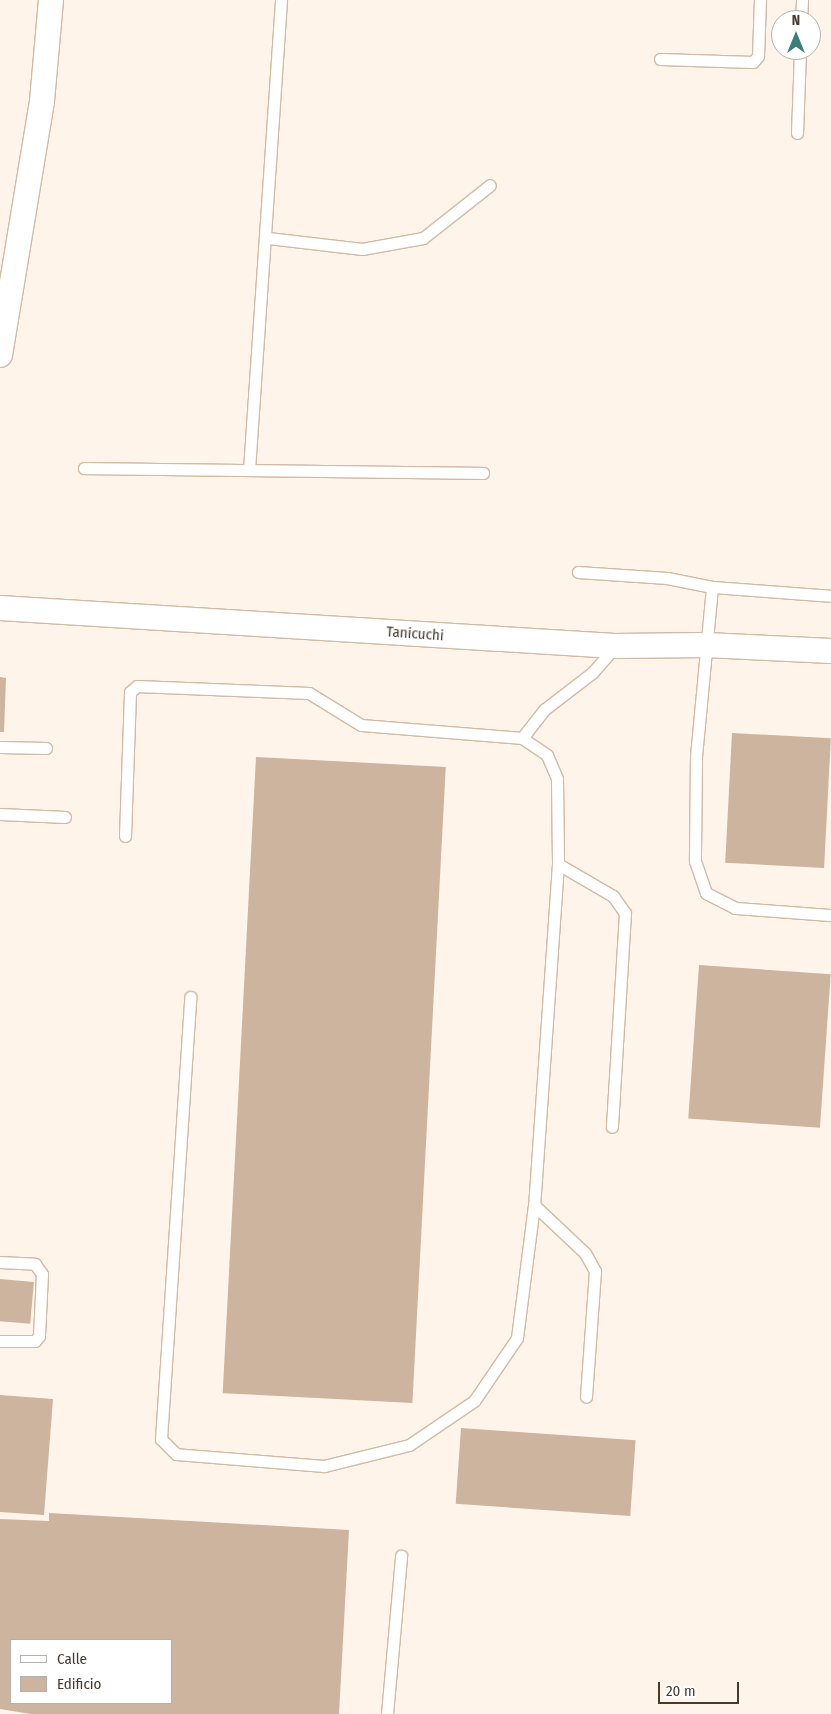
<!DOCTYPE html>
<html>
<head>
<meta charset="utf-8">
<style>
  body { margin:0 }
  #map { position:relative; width:831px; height:1714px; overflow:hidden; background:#fef4ea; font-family:"Fira Sans Condensed",sans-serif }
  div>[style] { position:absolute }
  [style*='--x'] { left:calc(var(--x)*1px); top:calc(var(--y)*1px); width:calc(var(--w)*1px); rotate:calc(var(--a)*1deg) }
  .building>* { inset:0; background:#ccb49e; transform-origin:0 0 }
  .roads { filter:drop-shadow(1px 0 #d2baa4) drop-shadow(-1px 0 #d2baa4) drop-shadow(0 1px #d2baa4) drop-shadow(0 -1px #d2baa4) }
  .service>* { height:11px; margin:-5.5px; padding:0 5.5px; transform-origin:5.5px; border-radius:5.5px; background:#fff }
  .minor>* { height:24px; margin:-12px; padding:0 12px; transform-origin:12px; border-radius:12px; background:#fff }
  span { translate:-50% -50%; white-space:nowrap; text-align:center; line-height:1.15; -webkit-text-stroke:4px #fff; paint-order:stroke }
  .street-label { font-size:15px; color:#443b31 }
  .legend { position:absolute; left:10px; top:1639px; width:162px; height:65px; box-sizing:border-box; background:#fff; border:1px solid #b4b1ad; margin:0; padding:6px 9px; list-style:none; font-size:15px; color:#443b31 }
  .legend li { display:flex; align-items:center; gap:10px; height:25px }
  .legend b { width:25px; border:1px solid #b4b1ad }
  .north { position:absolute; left:771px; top:10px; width:50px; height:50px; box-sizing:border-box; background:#fff; border:1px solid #b4b1ad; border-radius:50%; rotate:0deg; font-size:14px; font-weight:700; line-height:20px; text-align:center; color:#443b31 }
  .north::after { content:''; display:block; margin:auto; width:18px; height:22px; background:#398078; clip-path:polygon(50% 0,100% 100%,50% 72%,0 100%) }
  .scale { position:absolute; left:658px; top:1682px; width:81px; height:22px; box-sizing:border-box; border:2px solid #443b31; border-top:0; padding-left:6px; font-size:15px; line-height:18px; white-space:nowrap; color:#443b31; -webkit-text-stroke:4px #fff; paint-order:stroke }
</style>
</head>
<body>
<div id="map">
  <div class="building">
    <i style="clip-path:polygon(0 677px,6px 678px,4px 732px,0 732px)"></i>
    <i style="left:732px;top:733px;width:99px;height:130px;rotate:3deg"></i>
    <i style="left:256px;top:757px;width:190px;height:637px;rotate:3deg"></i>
    <i style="left:699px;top:965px;width:132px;height:154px;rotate:4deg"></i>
    <i style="left:0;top:1279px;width:34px;height:42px;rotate:5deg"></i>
    <i style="clip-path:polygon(0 1395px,53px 1399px,44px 1515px,0 1512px)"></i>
    <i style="left:461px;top:1428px;width:175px;height:76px;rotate:4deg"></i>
    <i style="clip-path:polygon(evenodd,49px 1513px,349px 1530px,339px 1714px,31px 1714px,0 1709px,0 1519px,49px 1521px,49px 1513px,11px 1640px,171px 1640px,171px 1703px,11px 1703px,11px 1640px)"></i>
  </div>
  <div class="roads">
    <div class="service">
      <i style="--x:801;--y:20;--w:20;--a:-87"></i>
      <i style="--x:660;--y:59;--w:93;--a:1.8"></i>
      <i style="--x:753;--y:62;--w:8;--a:-50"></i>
      <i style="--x:758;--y:56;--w:56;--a:-88"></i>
      <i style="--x:797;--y:133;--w:83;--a:-87.9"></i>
      <i style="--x:268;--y:238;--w:95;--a:6.7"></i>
      <i style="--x:362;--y:249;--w:62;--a:-10.2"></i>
      <i style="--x:423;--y:238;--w:85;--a:-38.3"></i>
      <i style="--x:84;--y:468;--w:399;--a:0.7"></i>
      <i style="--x:249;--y:470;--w:471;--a:-86.1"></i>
      <i style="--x:578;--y:572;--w:89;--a:3.9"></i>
      <i style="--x:667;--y:578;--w:46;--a:11.3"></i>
      <i style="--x:712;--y:587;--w:171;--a:95.4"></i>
      <i style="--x:696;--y:757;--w:104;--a:90.6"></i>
      <i style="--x:695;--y:861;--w:34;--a:71"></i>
      <i style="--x:706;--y:893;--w:33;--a:27"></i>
      <i style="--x:735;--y:908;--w:96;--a:4.2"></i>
      <i style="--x:712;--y:587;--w:119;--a:4.3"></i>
      <i style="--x:522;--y:738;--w:37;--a:-52"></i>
      <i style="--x:545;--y:709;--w:61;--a:-37.6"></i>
      <i style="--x:593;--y:672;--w:33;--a:-49"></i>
      <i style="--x:0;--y:747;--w:46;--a:1.2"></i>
      <i style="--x:0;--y:814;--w:65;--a:2.6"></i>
      <i style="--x:125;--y:836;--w:144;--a:-88"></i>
      <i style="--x:130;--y:692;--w:9;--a:-41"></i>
      <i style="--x:137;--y:686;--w:172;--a:2.3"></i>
      <i style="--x:309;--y:693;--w:61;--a:31.6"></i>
      <i style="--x:361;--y:725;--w:162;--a:4.6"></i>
      <i style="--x:522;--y:738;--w:30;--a:34"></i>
      <i style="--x:547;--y:755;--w:26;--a:67"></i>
      <i style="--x:557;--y:779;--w:85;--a:89.3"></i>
      <i style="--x:558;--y:864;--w:342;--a:94"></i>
      <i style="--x:534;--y:1205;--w:134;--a:97.3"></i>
      <i style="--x:517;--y:1338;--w:76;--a:124.3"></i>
      <i style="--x:474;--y:1401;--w:78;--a:145.9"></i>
      <i style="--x:409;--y:1445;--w:88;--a:166.1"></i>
      <i style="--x:324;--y:1466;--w:148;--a:-175.4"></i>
      <i style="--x:176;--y:1454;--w:21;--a:-135"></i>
      <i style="--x:161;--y:1439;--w:443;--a:-86.2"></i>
      <i style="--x:558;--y:864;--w:64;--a:30.2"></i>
      <i style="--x:613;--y:896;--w:21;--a:55"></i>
      <i style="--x:625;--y:913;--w:214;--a:93.5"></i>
      <i style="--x:534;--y:1205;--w:70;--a:43.3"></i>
      <i style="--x:585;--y:1253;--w:21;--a:61"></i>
      <i style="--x:595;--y:1271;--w:126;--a:94.1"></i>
      <i style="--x:0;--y:1262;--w:35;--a:3"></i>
      <i style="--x:35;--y:1264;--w:12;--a:55"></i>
      <i style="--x:42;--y:1274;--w:62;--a:92.8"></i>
      <i style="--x:39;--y:1336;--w:6;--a:129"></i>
      <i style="--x:35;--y:1341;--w:35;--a:180"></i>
      <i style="--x:387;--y:1714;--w:159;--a:-84.9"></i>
    </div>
    <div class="minor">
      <i style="--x:0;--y:355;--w:257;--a:-80.6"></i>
      <i style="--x:42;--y:101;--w:101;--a:-84.9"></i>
      <i style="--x:0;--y:608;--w:616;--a:3.54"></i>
      <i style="--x:615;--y:646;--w:91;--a:-0.6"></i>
      <i style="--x:706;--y:645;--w:125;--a:2.7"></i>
    </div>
  </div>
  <div class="street-label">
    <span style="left:415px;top:634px;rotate:4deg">Tanicuchi</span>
  </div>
  <ul class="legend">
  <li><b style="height:6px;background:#fff"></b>Calle</li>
  <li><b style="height:14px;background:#ccb49e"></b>Edificio</li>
  </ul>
  <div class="north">N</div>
  <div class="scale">20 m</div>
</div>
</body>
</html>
